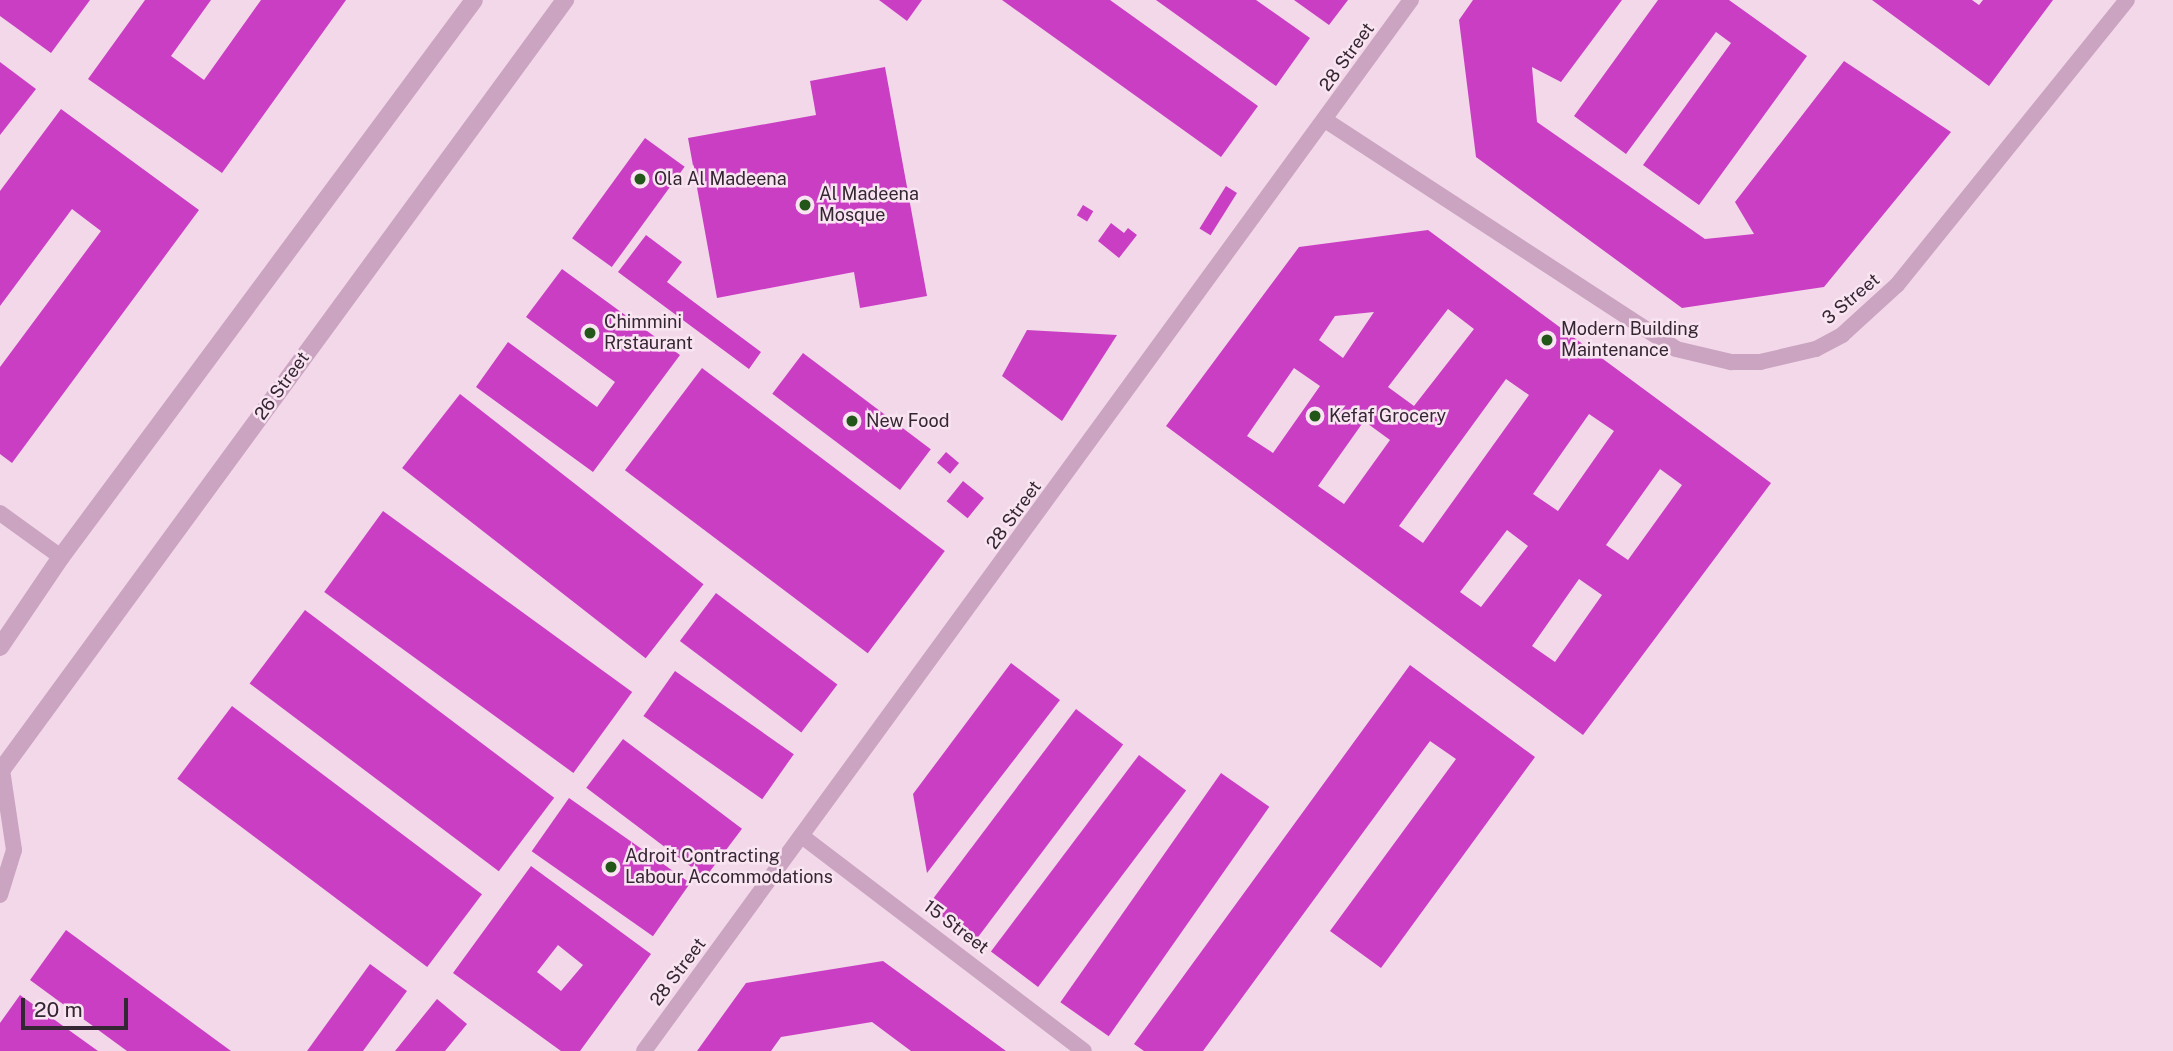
<!DOCTYPE html>
<html>
<head>
<meta charset="utf-8">
<style>
  body { margin:0 }
  #map { position:relative; width:2173px; height:1051px; overflow:hidden; background:#f2d8e9; font-family:"Public Sans",sans-serif }
  div>[style] { position:absolute }
  [style*='--x'] { left:calc(var(--x)*1px); top:calc(var(--y)*1px); width:calc(var(--w)*1px); rotate:calc(var(--a)*1deg) }
  .building>* { inset:0; background:#ca3ec4; transform-origin:0 0 }
  .service>* { height:16px; margin:-8px; padding:0 8px; transform-origin:8px; border-radius:8px; background:#caa4c0 }
  .tertiary>* { height:18px; margin:-9px; padding:0 9px; transform-origin:9px; border-radius:9px; background:#caa4c0 }
  .dots>* { width:19px; height:19px; translate:-50% -50%; box-sizing:border-box; border:4px solid #f9e4f2; border-radius:50% }
  span { translate:-50% -50%; white-space:nowrap; text-align:center; line-height:1.15; -webkit-text-stroke:5px #f9e4f2; paint-order:stroke }
  .street-label { font-size:18px; color:#352633 }
  .poi-label { font-size:18px; color:#352633 }
  .left { translate:0 -50%; text-align:left }
  .scale { position:absolute; left:21px; top:998px; width:107px; height:32px; box-sizing:border-box; border:4px solid #352633; border-top:0; padding-left:9px; font-size:21px; line-height:24px; white-space:nowrap; color:#352633; -webkit-text-stroke:5px #f9e4f2; paint-order:stroke }
</style>
</head>
<body>
<div id="map">
  <div class="building">
    <i style="clip-path:polygon(0 0,90px 0,51px 53px,0 16px)"></i>
    <i style="clip-path:polygon(145px 0,211px 0,171px 56px,204px 80px,261px 0,346px 0,222px 173px,88px 79px)"></i>
    <i style="clip-path:polygon(879px 0,922px 0,907px 21px)"></i>
    <i style="clip-path:polygon(1002px 0,1110px 0,1258px 106px,1221px 157px)"></i>
    <i style="clip-path:polygon(1156px 0,1256px 0,1310px 38px,1276px 86px)"></i>
    <i style="clip-path:polygon(1294px 0,1348px 0,1329px 25px)"></i>
    <i style="clip-path:polygon(1473px 0,1622px 0,1561px 82px,1532px 67px,1537px 122px,1705px 239px,1754px 234px,1735px 202px,1844px 61px,1951px 132px,1824px 287px,1682px 308px,1476px 157px,1459px 20px)"></i>
    <i style="clip-path:polygon(1658px 0,1729px 0,1807px 56px,1699px 205px,1643px 165px,1731px 43px,1716px 32px,1626px 154px,1574px 116px)"></i>
    <i style="clip-path:polygon(1872px 0,1972px 0,1979px 5px,1983px 0,2053px 0,1989px 86px)"></i>
    <i style="clip-path:polygon(0 62px,36px 89px,0 135px)"></i>
    <i style="clip-path:polygon(885px 67px,927px 296px,860px 308px,854px 272px,717px 298px,688px 138px,816px 115px,810px 81px)"></i>
    <i style="clip-path:polygon(61px 109px,199px 210px,12px 463px,0 454px,0 367px,101px 231px,72px 209px,0 306px,0 191px)"></i>
    <i style="left:645px;top:138px;width:49px;height:124px;rotate:36deg"></i>
    <i style="left:1226px;top:186px;width:13px;height:50px;rotate:32deg"></i>
    <i style="left:1083px;top:205px;width:12px;height:12px;rotate:31deg"></i>
    <i style="clip-path:polygon(1111px 223px,1124px 233px,1128px 228px,1137px 235px,1119px 258px,1098px 241px)"></i>
    <i style="clip-path:polygon(evenodd,1428px 230px,1771px 483px,1583px 735px,1166px 426px,1299px 247px,1428px 230px,1448px 309px,1474px 329px,1414px 406px,1388px 387px,1448px 309px,1428px 230px,1374px 312px,1343px 358px,1319px 340px,1335px 316px,1374px 312px,1428px 230px,1294px 368px,1320px 386px,1273px 453px,1247px 436px,1294px 368px,1428px 230px,1506px 379px,1529px 395px,1423px 543px,1399px 526px,1506px 379px,1428px 230px,1589px 414px,1614px 431px,1558px 511px,1533px 494px,1589px 414px,1428px 230px,1364px 421px,1390px 440px,1344px 504px,1318px 486px,1364px 421px,1428px 230px,1660px 469px,1682px 485px,1628px 560px,1606px 545px,1660px 469px,1428px 230px,1507px 530px,1528px 546px,1481px 607px,1460px 592px,1507px 530px,1428px 230px,1579px 579px,1602px 595px,1555px 662px,1532px 646px,1579px 579px)"></i>
    <i style="clip-path:polygon(646px 235px,682px 262px,667px 282px,761px 352px,749px 369px,618px 272px)"></i>
    <i style="clip-path:polygon(562px 269px,680px 355px,593px 472px,476px 387px,508px 342px,597px 407px,615px 382px,526px 317px)"></i>
    <i style="clip-path:polygon(1027px 330px,1117px 335px,1062px 421px,1002px 376px)"></i>
    <i style="left:803px;top:353px;width:160px;height:51px;rotate:37deg"></i>
    <i style="left:702px;top:368px;width:304px;height:128px;rotate:37deg"></i>
    <i style="left:460px;top:394px;width:309px;height:94px;rotate:38deg"></i>
    <i style="left:946px;top:452px;width:17px;height:14px;rotate:40deg"></i>
    <i style="left:963px;top:481px;width:27px;height:26px;rotate:39deg"></i>
    <i style="left:383px;top:511px;width:308px;height:100px;rotate:36deg"></i>
    <i style="left:716px;top:593px;width:152px;height:60px;rotate:37deg"></i>
    <i style="left:305px;top:610px;width:312px;height:92px;rotate:37deg"></i>
    <i style="clip-path:polygon(1011px 663px,1060px 700px,927px 873px,913px 794px)"></i>
    <i style="clip-path:polygon(1410px 665px,1535px 757px,1381px 968px,1330px 931px,1456px 759px,1430px 741px,1203px 1051px,1144px 1051px,1134px 1044px)"></i>
    <i style="left:675px;top:671px;width:145px;height:55px;rotate:35deg"></i>
    <i style="left:232px;top:706px;width:313px;height:91px;rotate:37deg"></i>
    <i style="left:1076px;top:709px;width:59px;height:246px;rotate:37deg"></i>
    <i style="left:623px;top:739px;width:149px;height:61px;rotate:37deg"></i>
    <i style="left:1139px;top:755px;width:59px;height:246px;rotate:37deg"></i>
    <i style="left:1221px;top:773px;width:59px;height:280px;rotate:35deg"></i>
    <i style="left:569px;top:798px;width:148px;height:65px;rotate:35deg"></i>
    <i style="clip-path:polygon(evenodd,531px 866px,651px 954px,580px 1051px,561px 1051px,453px 973px,531px 866px,558px 945px,583px 965px,561px 991px,537px 972px,558px 945px)"></i>
    <i style="clip-path:polygon(66px 930px,231px 1051px,127px 1051px,30px 980px)"></i>
    <i style="clip-path:polygon(883px 961px,1006px 1051px,911px 1051px,872px 1022px,781px 1037px,771px 1051px,697px 1051px,746px 983px)"></i>
    <i style="clip-path:polygon(370px 964px,407px 991px,363px 1051px,307px 1051px)"></i>
    <i style="clip-path:polygon(20px 995px,98px 1051px,0 1051px,0 1023px)"></i>
    <i style="clip-path:polygon(437px 999px,467px 1024px,445px 1051px,395px 1051px)"></i>
  </div>
  <div class="service">
    <i style="--x:1325;--y:120;--w:419;--a:33.1"></i>
    <i style="--x:1676;--y:349;--w:57;--a:13.3"></i>
    <i style="--x:1731;--y:362;--w:29;--a:0"></i>
    <i style="--x:1760;--y:362;--w:57;--a:-13.1"></i>
    <i style="--x:1816;--y:349;--w:30;--a:-28"></i>
    <i style="--x:1842;--y:335;--w:74;--a:-42.3"></i>
    <i style="--x:1897;--y:285;--w:366;--a:-51.1"></i>
    <i style="--x:0;--y:513;--w:75;--a:35.8"></i>
    <i style="--x:803;--y:837;--w:353;--a:37.3"></i>
    <i style="--x:0;--y:895;--w:47;--a:-72.7"></i>
    <i style="--x:14;--y:850;--w:81;--a:-98.5"></i>
    <i style="--x:644;--y:1051;--w:1301;--a:-53.88"></i>
  </div>
  <div class="tertiary">
    <i style="--x:0;--y:647;--w:109;--a:-55.9"></i>
    <i style="--x:61;--y:557;--w:693;--a:-53.44"></i>
    <i style="--x:0;--y:772;--w:957;--a:-53.8"></i>
  </div>
  <div class="dots">
    <i style="left:640px;top:179px;background:#23571a"></i>
    <i style="left:805px;top:205px;background:#23571a"></i>
    <i style="left:590px;top:333px;background:#23571a"></i>
    <i style="left:1547px;top:340px;background:#23571a"></i>
    <i style="left:1315px;top:416px;background:#23571a"></i>
    <i style="left:852px;top:421px;background:#23571a"></i>
    <i style="left:611px;top:867px;background:#23571a"></i>
  </div>
  <div class="street-label">
    <span style="left:1347px;top:57px;rotate:-54deg">28 Street</span>
    <span style="left:1851px;top:299px;rotate:-40deg">3 Street</span>
    <span style="left:282px;top:386px;rotate:-54deg">26 Street</span>
    <span style="left:1014px;top:515px;rotate:-54deg">28 Street</span>
    <span style="left:956px;top:927px;rotate:37deg">15 Street</span>
    <span style="left:678px;top:972px;rotate:-53deg">28 Street</span>
  </div>
  <div class="poi-label">
    <span class="left" style="left:654px;top:179px">Ola Al Madeena</span>
    <span class="left" style="left:819px;top:205px">Al Madeena<br>Mosque</span>
    <span class="left" style="left:604px;top:333px">Chimmini<br>Rrstaurant</span>
    <span class="left" style="left:1561px;top:340px">Modern Building<br>Maintenance</span>
    <span class="left" style="left:1329px;top:416px">Kefaf Grocery</span>
    <span class="left" style="left:866px;top:421px">New Food</span>
    <span class="left" style="left:625px;top:867px">Adroit Contracting<br>Labour Accommodations</span>
  </div>
  <div class="scale">20 m</div>
</div>
</body>
</html>
